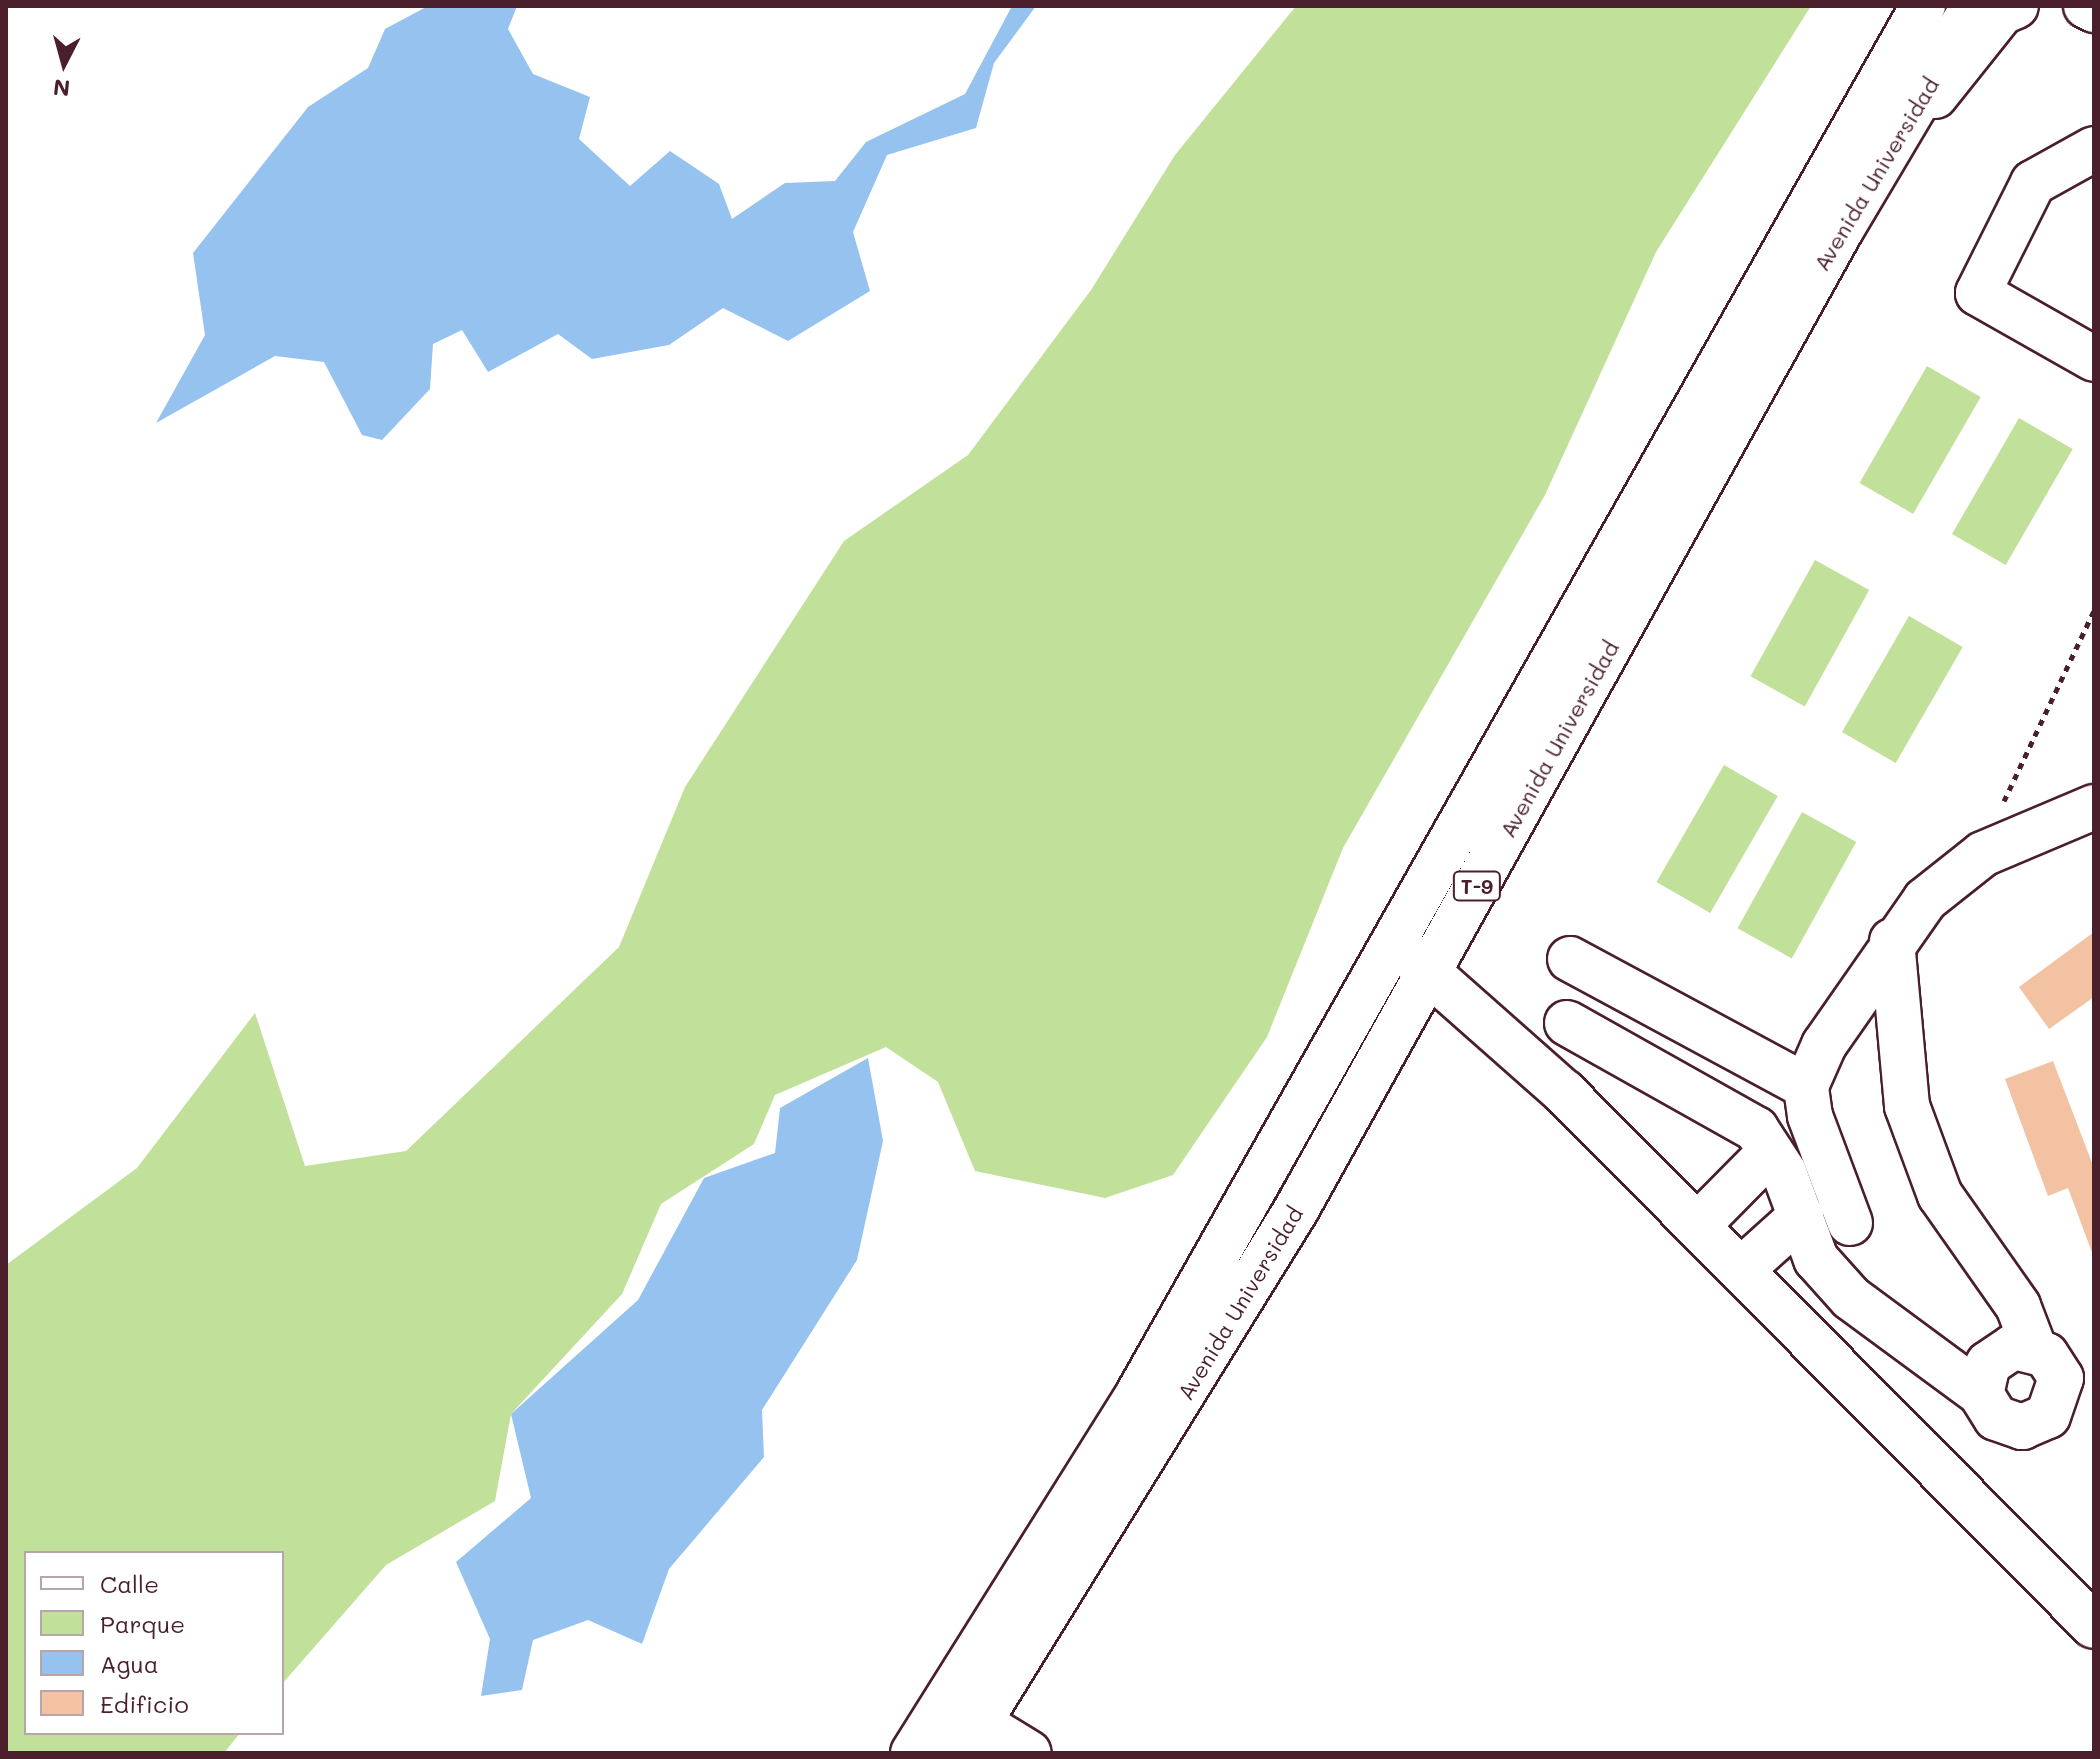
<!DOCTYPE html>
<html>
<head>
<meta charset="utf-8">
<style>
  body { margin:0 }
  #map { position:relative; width:2100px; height:1759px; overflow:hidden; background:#fff; font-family:Mali,sans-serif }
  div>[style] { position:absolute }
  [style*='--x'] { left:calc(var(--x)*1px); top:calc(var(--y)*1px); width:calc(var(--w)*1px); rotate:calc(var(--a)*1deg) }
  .green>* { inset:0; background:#c1e099; transform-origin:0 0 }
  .water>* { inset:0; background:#95c2ef }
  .building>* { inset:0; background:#f2c2a2 }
  .path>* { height:5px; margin-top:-2.5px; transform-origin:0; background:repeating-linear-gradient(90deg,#4a1f2b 0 6px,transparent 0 12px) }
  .roads { filter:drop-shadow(2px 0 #4a1f2b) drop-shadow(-2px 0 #4a1f2b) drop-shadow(0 2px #4a1f2b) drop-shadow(0 -2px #4a1f2b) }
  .minor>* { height:44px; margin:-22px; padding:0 22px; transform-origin:22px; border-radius:22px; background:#fff }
  .major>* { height:44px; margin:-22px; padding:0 22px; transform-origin:22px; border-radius:22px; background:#fff }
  span { translate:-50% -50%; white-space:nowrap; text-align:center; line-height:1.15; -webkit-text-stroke:6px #fff; paint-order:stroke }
  .shield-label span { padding:2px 6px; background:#fff; border:2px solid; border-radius:6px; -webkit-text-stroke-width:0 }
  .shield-label { font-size:20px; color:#4a1f2b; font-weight:700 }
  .street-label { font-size:22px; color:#4a1f2b }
  .frame { position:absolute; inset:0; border:8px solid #4a1f2b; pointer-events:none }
  .legend { position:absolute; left:24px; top:1551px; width:260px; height:184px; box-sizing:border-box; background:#fff; border:2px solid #b7a5aa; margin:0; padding:10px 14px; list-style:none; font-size:24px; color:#4a1f2b }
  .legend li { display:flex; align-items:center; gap:16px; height:40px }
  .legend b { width:40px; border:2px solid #b7a5aa }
  .north { position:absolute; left:24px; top:24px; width:80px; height:80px; -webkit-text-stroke:6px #fff; paint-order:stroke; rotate:186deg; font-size:22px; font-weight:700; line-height:32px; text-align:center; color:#4a1f2b }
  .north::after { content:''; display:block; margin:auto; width:28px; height:36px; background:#4a1f2b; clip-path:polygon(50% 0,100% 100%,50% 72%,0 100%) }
</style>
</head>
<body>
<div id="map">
  <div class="green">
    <i style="clip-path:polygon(1296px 6px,1811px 6px,1656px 252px,1545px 495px,1343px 848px,1267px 1037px,1173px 1175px,1105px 1198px,975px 1171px,938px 1082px,886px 1047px,775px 1095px,754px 1144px,661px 1204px,622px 1294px,511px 1414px,495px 1501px,386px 1565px,282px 1684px,282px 1553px,26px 1553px,26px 1733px,240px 1733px,224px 1753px,6px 1753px,6px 1265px,137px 1168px,255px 1013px,305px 1166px,406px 1151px,619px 947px,685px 787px,844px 541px,968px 455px,1091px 290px,1175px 155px)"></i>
    <i style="left:1927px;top:366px;width:62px;height:135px;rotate:30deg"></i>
    <i style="left:2019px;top:418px;width:62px;height:134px;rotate:30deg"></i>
    <i style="left:1815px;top:560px;width:62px;height:133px;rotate:29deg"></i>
    <i style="left:1909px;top:616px;width:62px;height:134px;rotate:30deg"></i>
    <i style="left:1724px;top:765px;width:62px;height:135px;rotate:30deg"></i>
    <i style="left:1802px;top:812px;width:62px;height:133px;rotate:29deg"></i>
  </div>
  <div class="water">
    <i style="clip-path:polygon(428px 6px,517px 6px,508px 29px,533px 74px,590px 97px,579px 139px,630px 186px,670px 151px,719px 184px,732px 219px,785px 183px,835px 181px,866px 142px,965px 94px,1012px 6px,1036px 6px,994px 63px,976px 128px,887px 155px,853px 232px,870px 291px,788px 341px,723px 308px,669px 345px,592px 359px,558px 334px,488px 372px,462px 330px,433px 344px,430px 389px,382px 440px,362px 435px,324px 362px,275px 356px,156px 423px,205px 335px,193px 253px,308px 107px,368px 68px,385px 29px)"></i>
    <i style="clip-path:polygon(868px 1058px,883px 1141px,857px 1260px,762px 1410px,764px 1457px,669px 1569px,642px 1644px,588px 1620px,533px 1640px,522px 1690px,481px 1696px,490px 1639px,456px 1562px,531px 1498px,511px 1414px,638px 1300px,704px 1178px,775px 1153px,780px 1108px)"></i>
  </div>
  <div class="building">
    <i style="clip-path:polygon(2094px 932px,2094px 997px,2049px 1029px,2019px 987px)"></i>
    <i style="clip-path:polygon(2053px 1061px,2094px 1168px,2094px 1258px,2068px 1188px,2048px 1196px,2005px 1079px)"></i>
  </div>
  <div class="path">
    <i style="--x:2004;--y:801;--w:210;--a:-64.7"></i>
  </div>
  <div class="roads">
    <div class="minor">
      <i style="--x:2086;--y:6;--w:9;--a:27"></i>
      <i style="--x:1935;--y:96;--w:107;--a:-51.4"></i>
      <i style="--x:2002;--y:12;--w:15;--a:-23"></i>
      <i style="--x:2094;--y:149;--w:70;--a:150.9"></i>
      <i style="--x:2033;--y:183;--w:123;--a:116.6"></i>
      <i style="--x:1978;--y:293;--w:133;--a:29.6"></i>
      <i style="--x:1892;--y:941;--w:166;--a:84.8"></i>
      <i style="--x:1907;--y:1106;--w:95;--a:69.7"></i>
      <i style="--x:1940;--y:1195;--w:136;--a:54.9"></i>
      <i style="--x:2018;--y:1306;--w:45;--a:69.1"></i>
      <i style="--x:1401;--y:948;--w:217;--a:41.5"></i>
      <i style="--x:1564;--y:1092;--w:752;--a:45.22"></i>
      <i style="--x:1570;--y:959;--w:268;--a:28.3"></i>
      <i style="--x:1567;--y:1023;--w:217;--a:29.3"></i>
      <i style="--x:1756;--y:1129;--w:51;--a:56.9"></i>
      <i style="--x:1784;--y:1172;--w:93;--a:69.8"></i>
      <i style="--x:1816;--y:1259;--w:52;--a:48.1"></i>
      <i style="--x:1851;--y:1298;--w:162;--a:36.4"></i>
      <i style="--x:1981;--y:1394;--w:28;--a:58"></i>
      <i style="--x:1996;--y:1418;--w:28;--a:19"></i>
      <i style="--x:2022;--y:1427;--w:28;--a:-23"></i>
      <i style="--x:2048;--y:1416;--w:40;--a:-71.1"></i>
      <i style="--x:2061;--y:1378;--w:27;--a:-123"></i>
      <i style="--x:2046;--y:1355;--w:34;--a:-166"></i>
      <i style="--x:2013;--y:1347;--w:30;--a:146"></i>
      <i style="--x:1988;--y:1364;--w:31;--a:103"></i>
      <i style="--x:1850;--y:1223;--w:114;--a:-110.5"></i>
      <i style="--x:1810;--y:1116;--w:30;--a:-98"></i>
      <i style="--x:1806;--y:1086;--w:45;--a:-66.3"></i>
      <i style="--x:1824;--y:1045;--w:177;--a:-55.1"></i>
      <i style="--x:1925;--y:900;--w:74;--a:-38.4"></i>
      <i style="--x:1983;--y:854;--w:121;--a:-22.9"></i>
      <i style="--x:1697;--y:1226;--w:101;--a:-45.4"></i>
      <i style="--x:1741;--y:1270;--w:81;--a:-42"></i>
      <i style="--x:980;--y:1723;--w:57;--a:31.5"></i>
    </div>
    <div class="major">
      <i style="--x:913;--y:1753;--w:424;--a:-57.9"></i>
      <i style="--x:1138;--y:1394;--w:1595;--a:-60.51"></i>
      <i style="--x:960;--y:1753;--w:639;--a:-58.25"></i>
      <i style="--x:1296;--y:1210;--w:1124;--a:-60.93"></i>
      <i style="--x:1842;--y:228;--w:258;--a:-59.3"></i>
    </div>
  </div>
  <div class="shield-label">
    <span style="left:1477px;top:886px">T-9</span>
  </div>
  <div class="street-label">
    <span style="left:1876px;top:174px;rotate:-59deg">Avenida Universidad</span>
    <span style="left:1559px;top:739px;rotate:-61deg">Avenida Universidad</span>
    <span style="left:1240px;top:1303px;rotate:-59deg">Avenida Universidad</span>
  </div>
  <div class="frame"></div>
  <ul class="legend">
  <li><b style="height:10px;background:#fff"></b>Calle</li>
  <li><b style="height:22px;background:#c1e099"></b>Parque</li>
  <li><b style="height:22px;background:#95c2ef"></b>Agua</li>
  <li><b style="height:22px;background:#f2c2a2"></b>Edificio</li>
  </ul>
  <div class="north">N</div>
</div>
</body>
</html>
